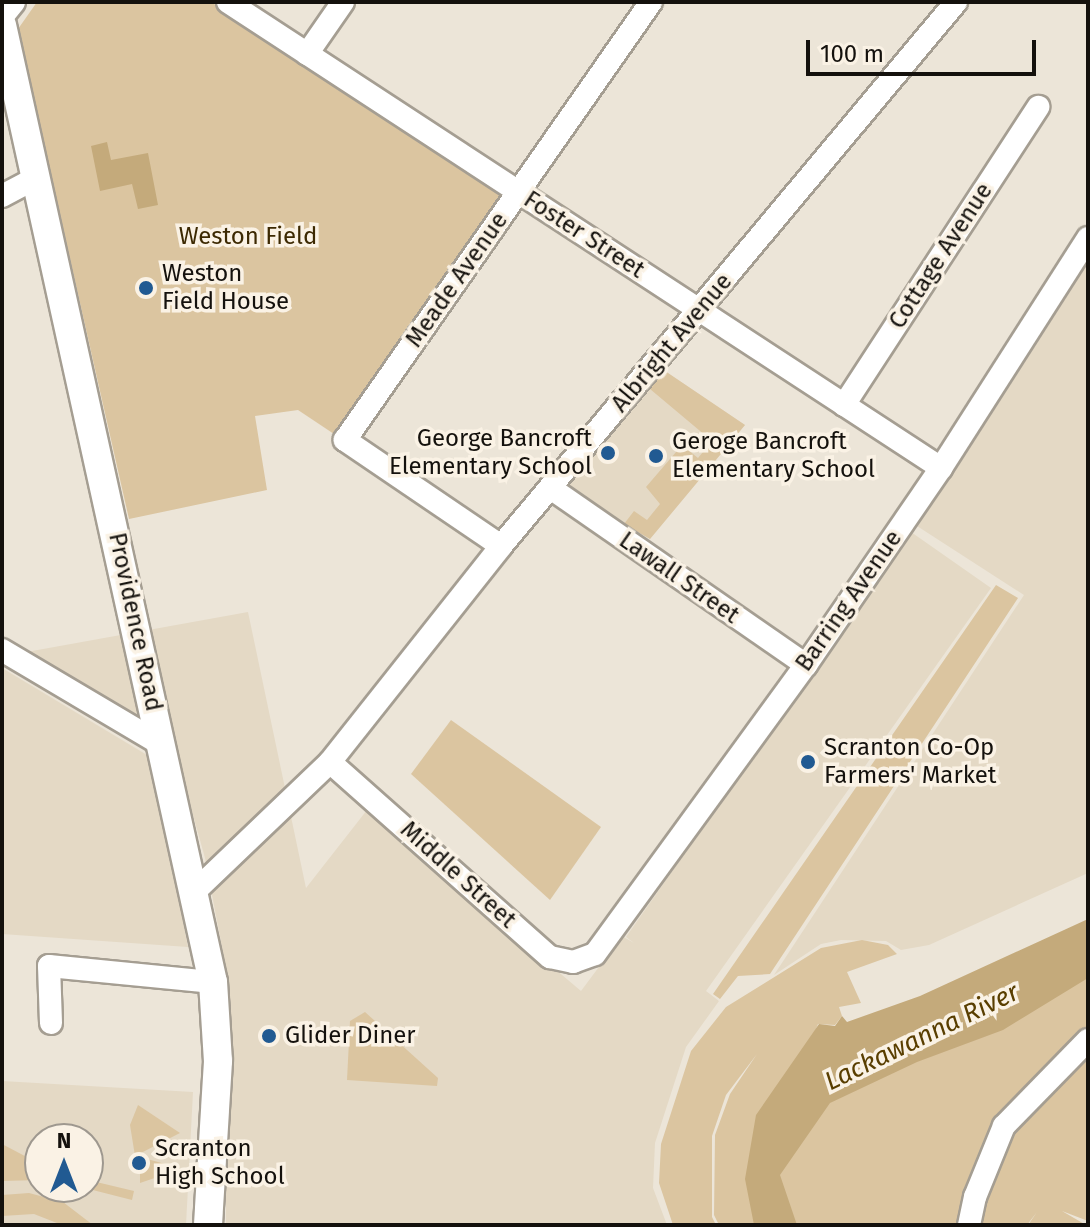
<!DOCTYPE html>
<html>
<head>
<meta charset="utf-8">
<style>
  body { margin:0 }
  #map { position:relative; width:1090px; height:1227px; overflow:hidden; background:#ece5d8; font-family:"Fira Sans",sans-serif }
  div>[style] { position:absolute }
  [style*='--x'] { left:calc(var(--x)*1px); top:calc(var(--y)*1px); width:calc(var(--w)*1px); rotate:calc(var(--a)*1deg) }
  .built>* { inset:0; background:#e4d9c5 }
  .green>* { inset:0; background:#dbc5a0 }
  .water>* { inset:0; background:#c4aa7b }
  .roads { filter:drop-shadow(2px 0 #a59e92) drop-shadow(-2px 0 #a59e92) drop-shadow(0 2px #a59e92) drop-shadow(0 -2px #a59e92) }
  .minor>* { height:22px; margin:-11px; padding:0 11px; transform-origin:11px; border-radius:11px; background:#fff }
  .major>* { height:28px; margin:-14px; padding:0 14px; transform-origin:14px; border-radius:14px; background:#fff }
  .dots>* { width:22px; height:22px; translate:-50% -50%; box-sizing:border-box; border:4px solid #faf2e5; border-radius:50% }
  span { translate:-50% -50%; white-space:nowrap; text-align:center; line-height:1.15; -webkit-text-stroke:7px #faf2e5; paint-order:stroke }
  .street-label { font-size:24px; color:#14110d }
  .park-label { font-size:24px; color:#3c2902 }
  .poi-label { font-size:24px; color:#14110d }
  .left { translate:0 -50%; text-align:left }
  .right { translate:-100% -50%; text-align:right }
  .water-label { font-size:26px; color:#593e00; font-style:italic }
  .frame { position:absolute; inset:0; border:4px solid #14110d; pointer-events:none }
  .north { position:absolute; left:24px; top:1123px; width:80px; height:80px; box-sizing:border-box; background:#faf2e5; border:2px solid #9e988f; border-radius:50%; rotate:0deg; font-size:22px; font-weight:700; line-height:32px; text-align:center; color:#14110d }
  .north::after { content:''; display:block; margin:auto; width:28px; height:36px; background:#215a92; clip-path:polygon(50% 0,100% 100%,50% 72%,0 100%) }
  .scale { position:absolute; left:806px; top:40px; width:230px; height:36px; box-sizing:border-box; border:4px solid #14110d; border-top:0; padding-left:10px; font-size:24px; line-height:28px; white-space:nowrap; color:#14110d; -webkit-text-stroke:6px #faf2e5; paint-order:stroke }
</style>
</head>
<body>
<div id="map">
  <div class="built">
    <i style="clip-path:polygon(1088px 260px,1088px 873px,929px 945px,901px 950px,886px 941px,841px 940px,821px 944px,774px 975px,1024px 595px,917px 526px)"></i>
    <i style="clip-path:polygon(665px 371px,745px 425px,650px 539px,567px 488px)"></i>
    <i style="clip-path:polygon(911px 532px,991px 588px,706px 991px,719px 1001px,686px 1047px,655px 1143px,653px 1188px,667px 1225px,226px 1225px,226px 968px,205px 858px,174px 747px,21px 653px,248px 612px,306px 888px,367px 810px,581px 991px,622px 936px,634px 943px,626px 937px)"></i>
    <i style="clip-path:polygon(2px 668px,152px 758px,188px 947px,2px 934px)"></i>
    <i style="clip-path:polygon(evenodd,2px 1081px,193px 1092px,186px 1225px,2px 1225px,2px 1081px,40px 1139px,88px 1139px,88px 1187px,40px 1187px,40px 1139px)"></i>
  </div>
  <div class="green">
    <i style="clip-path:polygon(37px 2px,211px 2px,503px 192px,337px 436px,298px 410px,255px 416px,267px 490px,129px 519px,18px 29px)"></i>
    <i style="clip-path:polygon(665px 371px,745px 425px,650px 539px,624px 524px,634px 511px,647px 520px,660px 504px,646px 487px,682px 445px,698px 458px,712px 441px,650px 389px)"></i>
    <i style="clip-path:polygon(996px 585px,1018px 598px,770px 974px,738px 976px,720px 999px,713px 994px)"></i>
    <i style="clip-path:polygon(451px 720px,601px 827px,550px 900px,411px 774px)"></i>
    <i style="clip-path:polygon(862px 940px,888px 945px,897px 954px,847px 972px,861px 1003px,839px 1007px,842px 1016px,835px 1025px,818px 1024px,810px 1044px,1088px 974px,1088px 1221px,1062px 1211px,1086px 1225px,1028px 1225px,1037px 1212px,1027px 1225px,719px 1225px,714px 1215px,715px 1135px,730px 1094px,757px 1054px,726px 1095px,712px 1136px,712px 1217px,716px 1225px,673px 1225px,659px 1183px,661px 1144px,691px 1051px,726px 1007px,821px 948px)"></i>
    <i style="clip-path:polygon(365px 1012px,438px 1078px,437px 1086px,347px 1080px,350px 1021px)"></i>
    <i style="clip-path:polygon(138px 1105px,180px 1133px,135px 1156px,130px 1125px)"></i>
    <i style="clip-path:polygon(2px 1144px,40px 1164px,40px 1180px,2px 1181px)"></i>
    <i style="clip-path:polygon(140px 1157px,176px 1167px,178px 1170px,140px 1183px)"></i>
    <i style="clip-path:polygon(88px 1180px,134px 1191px,132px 1200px,81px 1187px,88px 1187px)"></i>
    <i style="clip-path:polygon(29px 1193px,63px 1202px,93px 1225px,62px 1225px,34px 1214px,2px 1216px,2px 1195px)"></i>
  </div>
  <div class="water">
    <i style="clip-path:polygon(107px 142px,111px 160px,148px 153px,158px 205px,138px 209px,132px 184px,100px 191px,91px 146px)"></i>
    <i style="clip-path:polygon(1088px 919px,1088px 978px,1003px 1030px,917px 1062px,830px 1103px,780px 1175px,797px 1225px,754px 1225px,745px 1179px,756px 1115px,819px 1024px,835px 1026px,842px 1016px,847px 1022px,920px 996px)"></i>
  </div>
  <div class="roads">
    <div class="minor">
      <i style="--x:228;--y:2;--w:852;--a:33.17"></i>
      <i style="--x:2;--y:17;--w:19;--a:-51"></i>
      <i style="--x:307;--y:54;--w:63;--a:-55.3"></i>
      <i style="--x:2;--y:196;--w:40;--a:-28"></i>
      <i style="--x:844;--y:405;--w:356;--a:-56.9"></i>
      <i style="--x:552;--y:489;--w:309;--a:34.7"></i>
      <i style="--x:501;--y:546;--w:189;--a:-145.8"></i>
      <i style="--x:345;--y:440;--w:534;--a:-55.06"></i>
      <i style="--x:2;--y:650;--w:186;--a:30.7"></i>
      <i style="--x:330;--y:762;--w:294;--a:41.6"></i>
      <i style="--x:550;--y:957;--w:24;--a:12"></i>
      <i style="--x:573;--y:962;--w:23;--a:-20"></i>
      <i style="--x:595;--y:954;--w:358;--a:-53.9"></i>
      <i style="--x:806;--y:665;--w:239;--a:-55.6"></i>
      <i style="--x:941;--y:468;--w:273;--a:-57.4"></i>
      <i style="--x:192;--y:894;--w:191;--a:-43.7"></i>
      <i style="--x:330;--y:762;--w:275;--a:-51.6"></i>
      <i style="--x:501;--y:546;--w:709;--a:-50.09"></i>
      <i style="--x:51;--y:1023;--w:57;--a:-92"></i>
      <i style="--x:49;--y:966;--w:165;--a:5.6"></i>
      <i style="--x:969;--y:1225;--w:29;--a:-78"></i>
      <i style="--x:975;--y:1197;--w:77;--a:-67.8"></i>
      <i style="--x:1004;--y:1126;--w:120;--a:-45.7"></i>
    </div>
    <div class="major">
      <i style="--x:2;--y:25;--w:980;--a:77.57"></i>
      <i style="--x:213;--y:982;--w:79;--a:86.4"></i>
      <i style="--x:218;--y:1061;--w:164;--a:93.5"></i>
    </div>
  </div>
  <div class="dots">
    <i style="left:146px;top:288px;background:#215a92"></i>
    <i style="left:608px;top:453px;background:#215a92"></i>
    <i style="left:656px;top:456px;background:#215a92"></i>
    <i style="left:808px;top:762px;background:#215a92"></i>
    <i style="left:269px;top:1036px;background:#215a92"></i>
    <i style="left:139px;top:1163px;background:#215a92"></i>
  </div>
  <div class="street-label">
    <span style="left:584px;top:235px;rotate:33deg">Foster Street</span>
    <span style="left:941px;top:256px;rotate:-57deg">Cottage Avenue</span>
    <span style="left:457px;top:280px;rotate:-55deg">Meade Avenue</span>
    <span style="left:672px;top:343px;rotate:-50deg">Albright Avenue</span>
    <span style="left:679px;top:578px;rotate:35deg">Lawall Street</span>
    <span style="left:849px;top:601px;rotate:-55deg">Barring Avenue</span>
    <span style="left:135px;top:622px;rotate:78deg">Providence Road</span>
    <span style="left:458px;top:875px;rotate:42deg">Middle Street</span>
  </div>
  <div class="park-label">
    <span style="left:248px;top:237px">Weston Field</span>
  </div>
  <div class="poi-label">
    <span class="left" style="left:162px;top:288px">Weston<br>Field House</span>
    <span class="right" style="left:592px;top:453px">George Bancroft<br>Elementary School</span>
    <span class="left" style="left:672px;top:456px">Geroge Bancroft<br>Elementary School</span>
    <span class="left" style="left:824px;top:762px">Scranton Co-Op<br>Farmers' Market</span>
    <span class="left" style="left:285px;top:1036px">Glider Diner</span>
    <span class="left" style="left:155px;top:1163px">Scranton<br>High School</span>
  </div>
  <div class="water-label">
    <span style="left:922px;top:1037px;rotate:-26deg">Lackawanna River</span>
  </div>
  <div class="frame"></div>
  <div class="north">N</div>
  <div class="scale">100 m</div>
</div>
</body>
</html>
